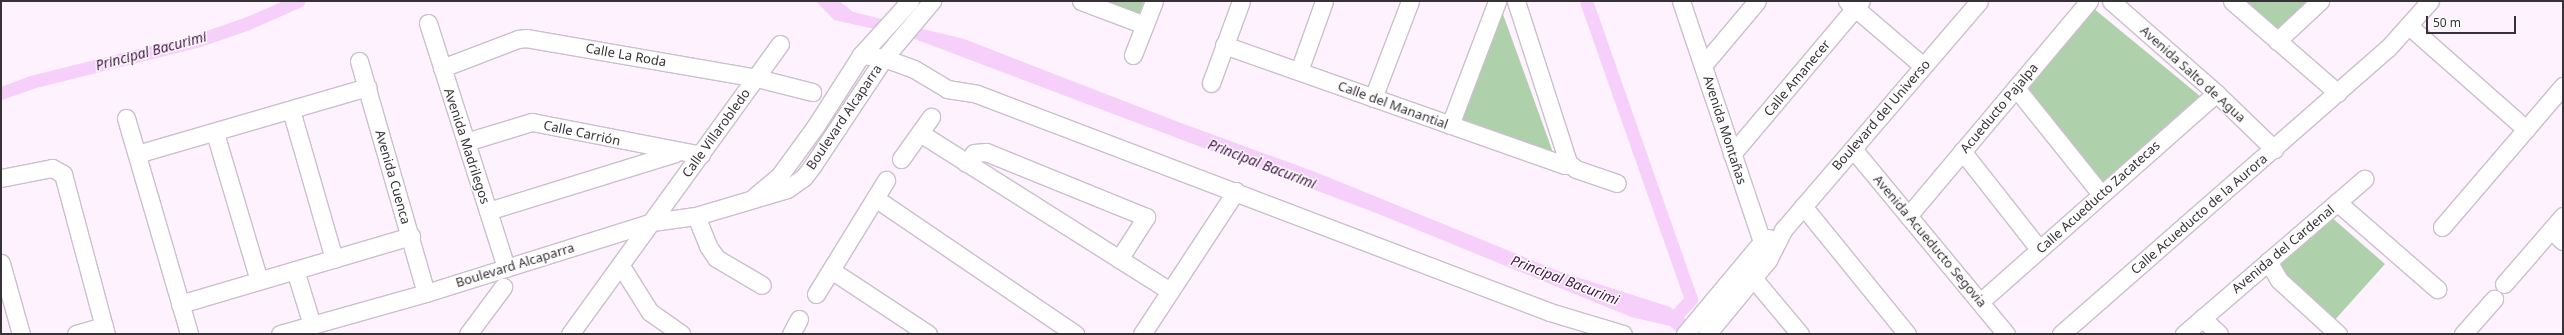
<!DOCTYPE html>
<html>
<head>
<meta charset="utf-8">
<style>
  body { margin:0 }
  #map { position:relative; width:2564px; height:335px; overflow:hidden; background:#fdf2fd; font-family:"Noto Sans",sans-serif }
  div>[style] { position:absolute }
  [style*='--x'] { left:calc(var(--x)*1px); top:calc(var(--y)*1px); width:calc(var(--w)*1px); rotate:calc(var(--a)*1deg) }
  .green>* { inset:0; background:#aed1ab }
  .water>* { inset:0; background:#f6cffa }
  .canal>* { height:13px; margin:-6.5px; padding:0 6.5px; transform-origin:6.5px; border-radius:6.5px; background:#f6cffa }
  .roads { filter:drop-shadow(1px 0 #ccbfcd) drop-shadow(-1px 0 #ccbfcd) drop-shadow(0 1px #ccbfcd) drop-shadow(0 -1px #ccbfcd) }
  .minor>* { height:17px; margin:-8.5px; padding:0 8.5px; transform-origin:8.5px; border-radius:8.5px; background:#fff }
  span { translate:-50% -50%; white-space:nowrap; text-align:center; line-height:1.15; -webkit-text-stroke:3px #fff; paint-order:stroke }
  .street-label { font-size:13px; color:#373237 }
  .water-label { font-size:14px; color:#440a4a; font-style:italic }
  .frame { position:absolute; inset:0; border:2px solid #373237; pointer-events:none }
  .scale { position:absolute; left:2426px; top:16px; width:90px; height:18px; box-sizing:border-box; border:2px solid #373237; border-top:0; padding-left:5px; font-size:12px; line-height:14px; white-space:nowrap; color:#373237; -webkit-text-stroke:3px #fff; paint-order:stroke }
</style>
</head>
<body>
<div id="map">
  <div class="green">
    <i style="clip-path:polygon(1103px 1px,1144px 1px,1139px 15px)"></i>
    <i style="clip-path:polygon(2228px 1px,2310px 1px,2269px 37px)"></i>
    <i style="clip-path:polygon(1500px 6px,1555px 158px,1455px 124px)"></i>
    <i style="clip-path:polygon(2093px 8px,2206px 101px,2099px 189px,2019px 94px)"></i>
    <i style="clip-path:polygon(2330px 216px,2385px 264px,2333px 322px,2276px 277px,2279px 260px)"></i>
  </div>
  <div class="water">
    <i style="clip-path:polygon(816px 1px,839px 1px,853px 12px,964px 39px,1181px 123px,1318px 173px,1561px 272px,1670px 307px,1704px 334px,1679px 334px,1670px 326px,1631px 317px,1376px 213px,907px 36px,834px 20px)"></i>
  </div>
  <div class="canal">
    <i style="--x:1586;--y:1;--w:316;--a:70.6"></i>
    <i style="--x:1691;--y:299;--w:24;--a:132"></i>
    <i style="--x:1;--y:93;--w:32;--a:-20"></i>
    <i style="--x:31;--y:82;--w:173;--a:-14"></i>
    <i style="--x:199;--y:40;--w:52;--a:-19.1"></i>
    <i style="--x:248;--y:23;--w:55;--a:-23.7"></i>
  </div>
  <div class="roads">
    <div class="minor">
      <i style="--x:1081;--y:1;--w:68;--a:20.6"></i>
      <i style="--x:1681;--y:1;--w:273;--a:71.4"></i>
      <i style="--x:1847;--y:1;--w:100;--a:40.5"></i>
      <i style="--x:2111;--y:1;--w:140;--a:41.2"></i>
      <i style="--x:2216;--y:93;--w:81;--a:44"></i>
      <i style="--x:2232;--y:1;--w:140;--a:41"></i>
      <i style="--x:428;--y:23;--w:257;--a:72.3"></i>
      <i style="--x:2409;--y:26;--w:156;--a:41.4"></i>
      <i style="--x:2277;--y:41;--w:59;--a:-42.9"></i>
      <i style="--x:1224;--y:45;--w:361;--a:19.4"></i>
      <i style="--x:1565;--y:165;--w:6;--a:-72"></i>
      <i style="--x:1567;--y:159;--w:166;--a:-107.9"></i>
      <i style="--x:861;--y:55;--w:23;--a:7"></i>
      <i style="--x:884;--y:58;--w:32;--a:20"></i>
      <i style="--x:914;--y:69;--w:39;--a:31"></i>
      <i style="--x:947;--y:89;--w:30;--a:9"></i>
      <i style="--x:977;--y:94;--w:613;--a:20.83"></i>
      <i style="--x:1550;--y:312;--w:76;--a:16.8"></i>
      <i style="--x:1133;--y:55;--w:58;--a:-68.7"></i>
      <i style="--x:359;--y:61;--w:241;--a:73.9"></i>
      <i style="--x:1704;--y:64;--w:82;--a:-49.9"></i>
      <i style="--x:442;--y:68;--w:81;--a:-20.9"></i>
      <i style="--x:518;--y:39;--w:8;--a:-7"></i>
      <i style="--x:526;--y:38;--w:234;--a:9.8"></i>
      <i style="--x:757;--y:78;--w:57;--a:14.3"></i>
      <i style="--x:1299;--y:71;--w:74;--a:-70.3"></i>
      <i style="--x:1211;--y:83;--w:87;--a:-69.9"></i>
      <i style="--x:2016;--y:88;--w:136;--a:51.3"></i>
      <i style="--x:1373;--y:98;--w:104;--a:-69.1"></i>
      <i style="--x:291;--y:110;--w:155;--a:73.9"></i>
      <i style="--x:126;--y:118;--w:225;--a:73.7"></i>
      <i style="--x:1450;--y:125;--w:133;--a:-69.2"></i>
      <i style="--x:215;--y:133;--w:154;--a:73.4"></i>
      <i style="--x:920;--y:133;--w:296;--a:32.3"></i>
      <i style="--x:466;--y:142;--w:69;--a:-16.9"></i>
      <i style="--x:532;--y:122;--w:172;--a:11"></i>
      <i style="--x:1853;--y:149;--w:240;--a:50.4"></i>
      <i style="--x:1962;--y:151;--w:125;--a:51.8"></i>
      <i style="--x:137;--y:154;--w:240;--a:-16.2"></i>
      <i style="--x:1732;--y:154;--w:200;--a:-49.9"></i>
      <i style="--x:901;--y:159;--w:52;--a:-54.5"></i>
      <i style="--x:1567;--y:162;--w:11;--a:38"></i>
      <i style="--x:1576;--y:169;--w:43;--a:18.9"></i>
      <i style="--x:966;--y:163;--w:13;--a:-51"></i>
      <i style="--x:974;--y:153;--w:12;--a:-5"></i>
      <i style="--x:986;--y:152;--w:173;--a:22.1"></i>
      <i style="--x:1146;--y:217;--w:50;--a:122.7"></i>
      <i style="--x:1;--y:178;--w:52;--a:-11.1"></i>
      <i style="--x:52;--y:168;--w:13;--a:29"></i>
      <i style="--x:63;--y:174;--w:166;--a:75"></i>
      <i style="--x:754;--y:197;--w:34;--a:-40"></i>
      <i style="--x:780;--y:175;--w:59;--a:-53.9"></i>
      <i style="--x:815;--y:127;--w:85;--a:-57.4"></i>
      <i style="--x:861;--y:55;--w:73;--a:-47.8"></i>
      <i style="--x:875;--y:198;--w:242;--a:34.2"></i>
      <i style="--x:2337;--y:202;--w:133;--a:41"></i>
      <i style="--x:1803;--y:206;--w:165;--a:50.9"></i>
      <i style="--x:488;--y:211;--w:196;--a:-17.2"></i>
      <i style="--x:696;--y:216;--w:32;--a:68"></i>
      <i style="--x:708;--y:246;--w:14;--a:56"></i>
      <i style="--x:716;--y:258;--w:53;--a:30.4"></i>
      <i style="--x:1908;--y:216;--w:281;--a:-49.9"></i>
      <i style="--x:2442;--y:227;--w:186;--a:-49.4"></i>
      <i style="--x:2551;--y:230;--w:16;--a:43"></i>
      <i style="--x:2268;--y:261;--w:22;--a:60"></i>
      <i style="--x:2279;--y:280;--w:80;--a:42.5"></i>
      <i style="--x:1;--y:263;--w:74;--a:74.3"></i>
      <i style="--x:621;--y:266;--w:54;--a:57.8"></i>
      <i style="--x:650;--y:312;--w:38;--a:35"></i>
      <i style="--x:295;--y:270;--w:58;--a:72.8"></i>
      <i style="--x:831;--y:270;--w:116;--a:33.4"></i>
      <i style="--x:1753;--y:278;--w:73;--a:50"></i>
      <i style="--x:2504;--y:284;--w:90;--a:-49.1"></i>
      <i style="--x:816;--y:294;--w:134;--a:-58.4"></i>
      <i style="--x:1980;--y:302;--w:315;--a:-41.5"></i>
      <i style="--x:180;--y:304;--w:241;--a:-16.4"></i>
      <i style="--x:2202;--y:318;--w:23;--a:43"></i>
      <i style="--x:76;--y:334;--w:29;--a:-16"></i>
      <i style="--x:280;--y:334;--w:152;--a:-15.7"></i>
      <i style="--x:426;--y:293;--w:237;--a:-17.4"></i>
      <i style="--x:652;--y:222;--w:44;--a:-7.8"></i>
      <i style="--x:696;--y:216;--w:95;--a:-16.5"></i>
      <i style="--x:787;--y:189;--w:21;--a:-35"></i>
      <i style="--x:804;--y:177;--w:15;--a:-53"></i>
      <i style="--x:813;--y:165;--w:128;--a:-56.4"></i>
      <i style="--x:884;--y:58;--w:75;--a:-49.9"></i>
      <i style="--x:468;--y:334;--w:59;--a:-53.3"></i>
      <i style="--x:570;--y:334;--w:358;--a:-54.1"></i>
      <i style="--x:791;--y:334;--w:17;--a:-62"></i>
      <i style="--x:1142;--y:334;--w:171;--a:-56.7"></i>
      <i style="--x:1685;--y:334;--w:120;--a:-50.1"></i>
      <i style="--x:1762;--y:242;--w:8;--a:-30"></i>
      <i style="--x:1707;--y:334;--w:96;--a:-50.5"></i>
      <i style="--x:1768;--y:260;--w:34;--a:-63"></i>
      <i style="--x:1783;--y:230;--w:301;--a:-49.4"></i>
      <i style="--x:2061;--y:334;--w:434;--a:-41.2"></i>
      <i style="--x:2388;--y:48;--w:63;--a:-48.2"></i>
      <i style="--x:2184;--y:334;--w:238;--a:-40.7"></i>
      <i style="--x:2463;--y:334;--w:47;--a:-48.5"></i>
    </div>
  </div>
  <div class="street-label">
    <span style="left:626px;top:55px;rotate:10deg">Calle La Roda</span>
    <span style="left:2193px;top:74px;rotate:42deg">Avenida Salto de Agua</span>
    <span style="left:1797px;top:78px;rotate:-50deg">Calle Amanecer</span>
    <span style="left:1393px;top:105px;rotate:20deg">Calle del Manantial</span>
    <span style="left:1999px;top:108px;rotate:-50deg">Acueducto Pajalpa</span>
    <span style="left:1881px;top:115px;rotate:-49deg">Boulevard del Universo</span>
    <span style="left:844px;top:117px;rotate:-56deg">Boulevard Alcaparra</span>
    <span style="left:1725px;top:130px;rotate:72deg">Avenida Montañas</span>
    <span style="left:582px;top:133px;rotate:12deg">Calle Carrión</span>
    <span style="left:716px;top:133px;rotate:-54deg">Calle Villarobledo</span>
    <span style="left:467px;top:146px;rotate:72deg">Avenida Madrilegos</span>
    <span style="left:393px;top:177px;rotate:74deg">Avenida Cuenca</span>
    <span style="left:2098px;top:197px;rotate:-42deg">Calle Acueducto Zacatecas</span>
    <span style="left:2199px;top:214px;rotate:-41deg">Calle Acueducto de la Aurora</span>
    <span style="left:1930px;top:241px;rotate:50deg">Avenida Acueducto Segovia</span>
    <span style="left:2283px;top:249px;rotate:-40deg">Avenida del Cardenal</span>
    <span style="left:515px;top:265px;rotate:-17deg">Boulevard Alcaparra</span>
  </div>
  <div class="water-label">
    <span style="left:151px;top:51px;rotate:-15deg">Principal Bacurimi</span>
    <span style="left:1262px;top:164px;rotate:21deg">Principal Bacurimi</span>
    <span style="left:1565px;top:280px;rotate:21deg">Principal Bacurimi</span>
  </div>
  <div class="frame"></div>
  <div class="scale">50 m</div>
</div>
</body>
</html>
